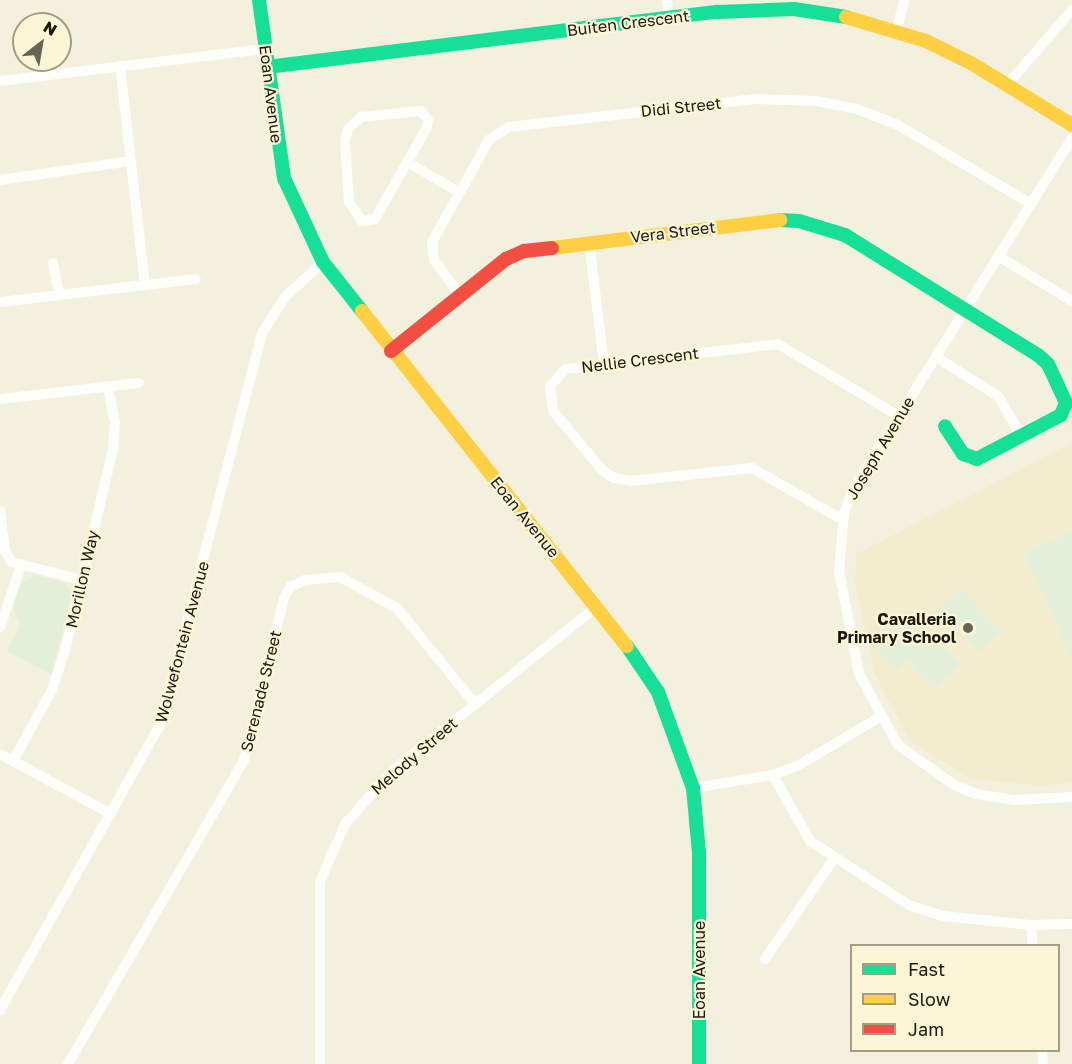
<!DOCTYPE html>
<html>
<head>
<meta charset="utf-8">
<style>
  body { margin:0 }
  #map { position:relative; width:1072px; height:1064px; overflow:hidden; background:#f4f0de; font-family:"Golos Text",sans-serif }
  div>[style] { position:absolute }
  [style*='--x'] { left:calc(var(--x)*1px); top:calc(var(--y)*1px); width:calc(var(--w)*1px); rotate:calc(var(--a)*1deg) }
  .built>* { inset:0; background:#f3edd0 }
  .green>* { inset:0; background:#e3efd8; transform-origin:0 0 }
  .street>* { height:10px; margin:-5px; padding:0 5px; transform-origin:5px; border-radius:5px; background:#fdfdfa }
  .fast>* { height:14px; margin:-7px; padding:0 7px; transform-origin:7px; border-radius:7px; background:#16e098 }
  .slow>* { height:14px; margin:-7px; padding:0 7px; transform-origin:7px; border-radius:7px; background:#ffcf43 }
  .jam>* { height:14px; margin:-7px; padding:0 7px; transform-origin:7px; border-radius:7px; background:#f24e42 }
  .dots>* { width:16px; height:16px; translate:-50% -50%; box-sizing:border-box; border:3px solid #fcf6d6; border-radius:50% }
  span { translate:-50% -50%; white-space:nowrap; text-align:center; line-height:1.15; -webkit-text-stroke:4.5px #fcf6d6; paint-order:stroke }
  .street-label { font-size:16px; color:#1b180d }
  .poi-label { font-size:16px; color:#1b180d; font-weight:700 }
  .right { translate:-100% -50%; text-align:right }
  .legend { position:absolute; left:850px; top:944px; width:210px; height:108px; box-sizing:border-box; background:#fcf6d6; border:2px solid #a29d86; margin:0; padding:8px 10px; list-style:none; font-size:18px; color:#1b180d }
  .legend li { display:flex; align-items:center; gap:12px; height:30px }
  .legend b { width:30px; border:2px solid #a29d86 }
  .north { position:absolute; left:12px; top:12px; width:60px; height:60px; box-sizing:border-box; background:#fcf6d6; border:2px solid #a29d86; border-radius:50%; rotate:31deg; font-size:16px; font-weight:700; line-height:24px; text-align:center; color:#1b180d }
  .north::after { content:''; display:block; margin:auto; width:21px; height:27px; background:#676456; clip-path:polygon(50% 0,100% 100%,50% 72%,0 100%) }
</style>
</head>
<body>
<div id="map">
  <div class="built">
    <i style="clip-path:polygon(1072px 443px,1072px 782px,1044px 786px,971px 779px,911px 742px,874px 673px,855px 582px,856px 554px)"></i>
  </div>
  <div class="green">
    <i style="clip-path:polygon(1072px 532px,1072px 659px,1024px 553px)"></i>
    <i style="clip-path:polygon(35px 575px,62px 581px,72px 592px,52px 675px,7px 651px,20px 626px,13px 605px,20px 584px)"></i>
    <i style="left:961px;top:588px;width:59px;height:30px;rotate:47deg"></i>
    <i style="clip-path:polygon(909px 608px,961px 665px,934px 690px,907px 660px,896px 670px,871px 643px)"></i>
  </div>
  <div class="street">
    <i style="--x:667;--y:0;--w:18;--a:84"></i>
    <i style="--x:897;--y:29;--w:30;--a:-76"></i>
    <i style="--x:120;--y:66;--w:220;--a:83.5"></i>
    <i style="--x:0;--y:81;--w:267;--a:-6.9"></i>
    <i style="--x:1007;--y:85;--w:99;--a:-49.1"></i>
    <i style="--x:421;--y:111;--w:11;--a:52"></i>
    <i style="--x:428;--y:120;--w:7;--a:98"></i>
    <i style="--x:427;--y:127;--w:106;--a:119.5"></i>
    <i style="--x:375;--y:219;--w:13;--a:171"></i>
    <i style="--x:362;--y:221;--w:23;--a:-124"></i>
    <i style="--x:349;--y:202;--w:62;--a:-93.7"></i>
    <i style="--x:345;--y:140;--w:11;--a:-75"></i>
    <i style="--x:348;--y:129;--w:18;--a:-43"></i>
    <i style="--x:361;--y:117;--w:60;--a:-5.7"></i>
    <i style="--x:1072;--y:138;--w:417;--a:121.9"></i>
    <i style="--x:852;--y:492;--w:22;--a:111"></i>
    <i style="--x:844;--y:513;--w:58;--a:94.9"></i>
    <i style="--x:839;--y:571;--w:105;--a:79"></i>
    <i style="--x:859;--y:674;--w:81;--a:61.2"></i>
    <i style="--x:898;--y:745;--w:69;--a:35.5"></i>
    <i style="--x:954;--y:785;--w:24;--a:22"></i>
    <i style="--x:976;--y:794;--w:39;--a:9"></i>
    <i style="--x:1015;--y:800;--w:57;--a:-3"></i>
    <i style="--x:407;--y:162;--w:60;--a:30"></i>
    <i style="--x:0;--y:180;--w:132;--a:-8.3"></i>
    <i style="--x:589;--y:242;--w:123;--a:83"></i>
    <i style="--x:998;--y:256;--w:87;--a:31.3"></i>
    <i style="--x:53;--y:263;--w:33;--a:79"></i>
    <i style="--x:460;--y:295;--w:44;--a:-126.6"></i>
    <i style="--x:434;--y:260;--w:18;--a:-96"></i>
    <i style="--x:432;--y:242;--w:117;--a:-60.8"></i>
    <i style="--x:489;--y:140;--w:24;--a:-33"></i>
    <i style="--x:509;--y:127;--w:248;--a:-6.5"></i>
    <i style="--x:755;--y:99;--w:61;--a:1.9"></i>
    <i style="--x:816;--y:101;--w:42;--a:11"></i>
    <i style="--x:857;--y:109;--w:44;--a:21.3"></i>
    <i style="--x:898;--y:125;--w:155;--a:30.7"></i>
    <i style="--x:0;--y:302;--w:197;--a:-6.7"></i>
    <i style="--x:936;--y:357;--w:73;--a:32.2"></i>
    <i style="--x:998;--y:396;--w:48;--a:59.7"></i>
    <i style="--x:0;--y:399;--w:140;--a:-6.6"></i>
    <i style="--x:0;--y:511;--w:40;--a:82.9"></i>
    <i style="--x:5;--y:551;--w:13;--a:58"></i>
    <i style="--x:12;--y:562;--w:71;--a:14.6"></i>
    <i style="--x:843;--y:520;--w:105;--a:-150.3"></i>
    <i style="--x:752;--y:468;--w:122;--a:173.9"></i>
    <i style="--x:631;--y:481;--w:17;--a:-170"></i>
    <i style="--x:614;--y:478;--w:13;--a:-148"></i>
    <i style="--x:603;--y:471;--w:78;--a:-129.8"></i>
    <i style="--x:553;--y:411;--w:25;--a:-97"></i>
    <i style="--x:550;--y:386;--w:23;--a:-47"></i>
    <i style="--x:566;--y:369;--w:213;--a:-6.7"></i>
    <i style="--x:778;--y:344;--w:141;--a:30.8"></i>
    <i style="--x:0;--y:627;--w:65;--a:-71"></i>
    <i style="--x:0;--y:754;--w:126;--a:28.4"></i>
    <i style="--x:13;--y:761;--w:81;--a:-61.2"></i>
    <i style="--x:52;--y:690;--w:45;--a:-72"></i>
    <i style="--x:66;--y:647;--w:203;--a:-76.6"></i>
    <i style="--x:113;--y:450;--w:27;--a:-86"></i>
    <i style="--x:115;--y:423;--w:37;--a:-101"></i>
    <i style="--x:773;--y:775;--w:76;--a:60.7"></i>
    <i style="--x:810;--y:841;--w:118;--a:32.9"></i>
    <i style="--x:909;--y:905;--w:36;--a:18"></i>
    <i style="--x:943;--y:916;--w:88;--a:5.8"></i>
    <i style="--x:1031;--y:925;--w:41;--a:-1.4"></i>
    <i style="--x:693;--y:788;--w:81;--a:-9.2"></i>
    <i style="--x:773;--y:775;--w:28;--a:-21"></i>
    <i style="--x:799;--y:765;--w:94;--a:-30.7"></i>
    <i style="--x:1031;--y:925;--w:21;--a:85"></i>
    <i style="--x:765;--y:959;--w:124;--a:-55.5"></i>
    <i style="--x:0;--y:1010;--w:327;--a:-60.7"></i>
    <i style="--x:160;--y:725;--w:405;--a:-75.4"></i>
    <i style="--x:262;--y:333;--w:43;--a:-57.4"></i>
    <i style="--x:285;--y:297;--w:52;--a:-42.6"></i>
    <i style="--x:1042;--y:1050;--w:14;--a:86"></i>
    <i style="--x:68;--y:1064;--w:351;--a:-59.9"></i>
    <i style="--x:244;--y:760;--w:167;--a:-76.1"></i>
    <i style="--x:284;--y:598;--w:13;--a:-61"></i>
    <i style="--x:290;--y:587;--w:17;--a:-25"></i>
    <i style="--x:305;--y:580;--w:35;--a:-5"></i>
    <i style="--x:340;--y:577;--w:65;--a:28.5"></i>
    <i style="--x:397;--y:608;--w:124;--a:50.9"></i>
    <i style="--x:320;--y:1064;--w:182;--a:-90"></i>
    <i style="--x:320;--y:882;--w:63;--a:-66.7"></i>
    <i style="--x:345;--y:824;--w:69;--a:-48.5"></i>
    <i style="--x:391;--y:772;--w:263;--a:-38.8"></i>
  </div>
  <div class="fast">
    <i style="--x:259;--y:0;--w:180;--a:82"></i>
    <i style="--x:284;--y:178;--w:93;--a:65.1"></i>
    <i style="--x:323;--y:262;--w:63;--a:51.5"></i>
    <i style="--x:267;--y:67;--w:454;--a:-7"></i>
    <i style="--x:718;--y:12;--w:76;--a:-2.3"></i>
    <i style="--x:794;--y:9;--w:53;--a:8.7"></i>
    <i style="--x:780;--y:220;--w:19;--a:3"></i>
    <i style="--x:799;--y:221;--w:48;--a:16.9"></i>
    <i style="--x:845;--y:235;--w:227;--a:31.9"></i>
    <i style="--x:1038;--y:355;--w:13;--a:42"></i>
    <i style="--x:1048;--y:364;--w:43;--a:65.2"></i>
    <i style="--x:1066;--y:403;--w:13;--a:113"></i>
    <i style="--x:1061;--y:415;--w:95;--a:152.4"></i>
    <i style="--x:977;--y:459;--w:15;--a:-160"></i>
    <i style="--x:963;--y:454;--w:33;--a:-123"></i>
    <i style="--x:627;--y:646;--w:55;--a:56"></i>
    <i style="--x:658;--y:692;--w:102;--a:70"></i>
    <i style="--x:693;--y:788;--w:65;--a:84.7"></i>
    <i style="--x:699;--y:853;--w:211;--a:90"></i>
  </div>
  <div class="slow">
    <i style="--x:846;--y:17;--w:84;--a:16.7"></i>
    <i style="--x:926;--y:41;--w:50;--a:26.1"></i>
    <i style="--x:971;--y:63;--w:119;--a:31.5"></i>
    <i style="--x:552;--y:248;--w:230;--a:-7"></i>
    <i style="--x:362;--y:311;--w:427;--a:51.7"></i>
  </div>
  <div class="jam">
    <i style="--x:391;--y:351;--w:147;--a:-38.7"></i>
    <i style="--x:506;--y:259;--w:20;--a:-24"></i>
    <i style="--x:524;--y:251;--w:28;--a:-6"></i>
  </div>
  <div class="dots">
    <i style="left:968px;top:628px;background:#676456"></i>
  </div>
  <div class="street-label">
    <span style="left:628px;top:23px;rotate:-7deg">Buiten Crescent</span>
    <span style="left:271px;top:94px;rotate:83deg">Eoan Avenue</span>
    <span style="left:681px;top:107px;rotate:-6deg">Didi Street</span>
    <span style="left:673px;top:232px;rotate:-7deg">Vera Street</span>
    <span style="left:640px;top:360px;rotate:-7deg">Nellie Crescent</span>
    <span style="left:880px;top:448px;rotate:-59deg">Joseph Avenue</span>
    <span style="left:525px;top:517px;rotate:51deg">Eoan Avenue</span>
    <span style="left:82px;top:579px;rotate:-77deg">Morillon Way</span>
    <span style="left:182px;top:642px;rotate:-75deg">Wolwefontein Avenue</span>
    <span style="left:261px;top:691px;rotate:-76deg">Serenade Street</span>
    <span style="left:414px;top:756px;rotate:-41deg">Melody Street</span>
    <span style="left:699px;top:970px;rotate:-90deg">Eoan Avenue</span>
  </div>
  <div class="poi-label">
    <span class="right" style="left:956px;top:628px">Cavalleria<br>Primary School</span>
  </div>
  <ul class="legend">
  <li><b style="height:8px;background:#16e098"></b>Fast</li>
  <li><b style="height:8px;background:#ffcf43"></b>Slow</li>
  <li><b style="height:8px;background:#f24e42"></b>Jam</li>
  </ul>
  <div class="north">N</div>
</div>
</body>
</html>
